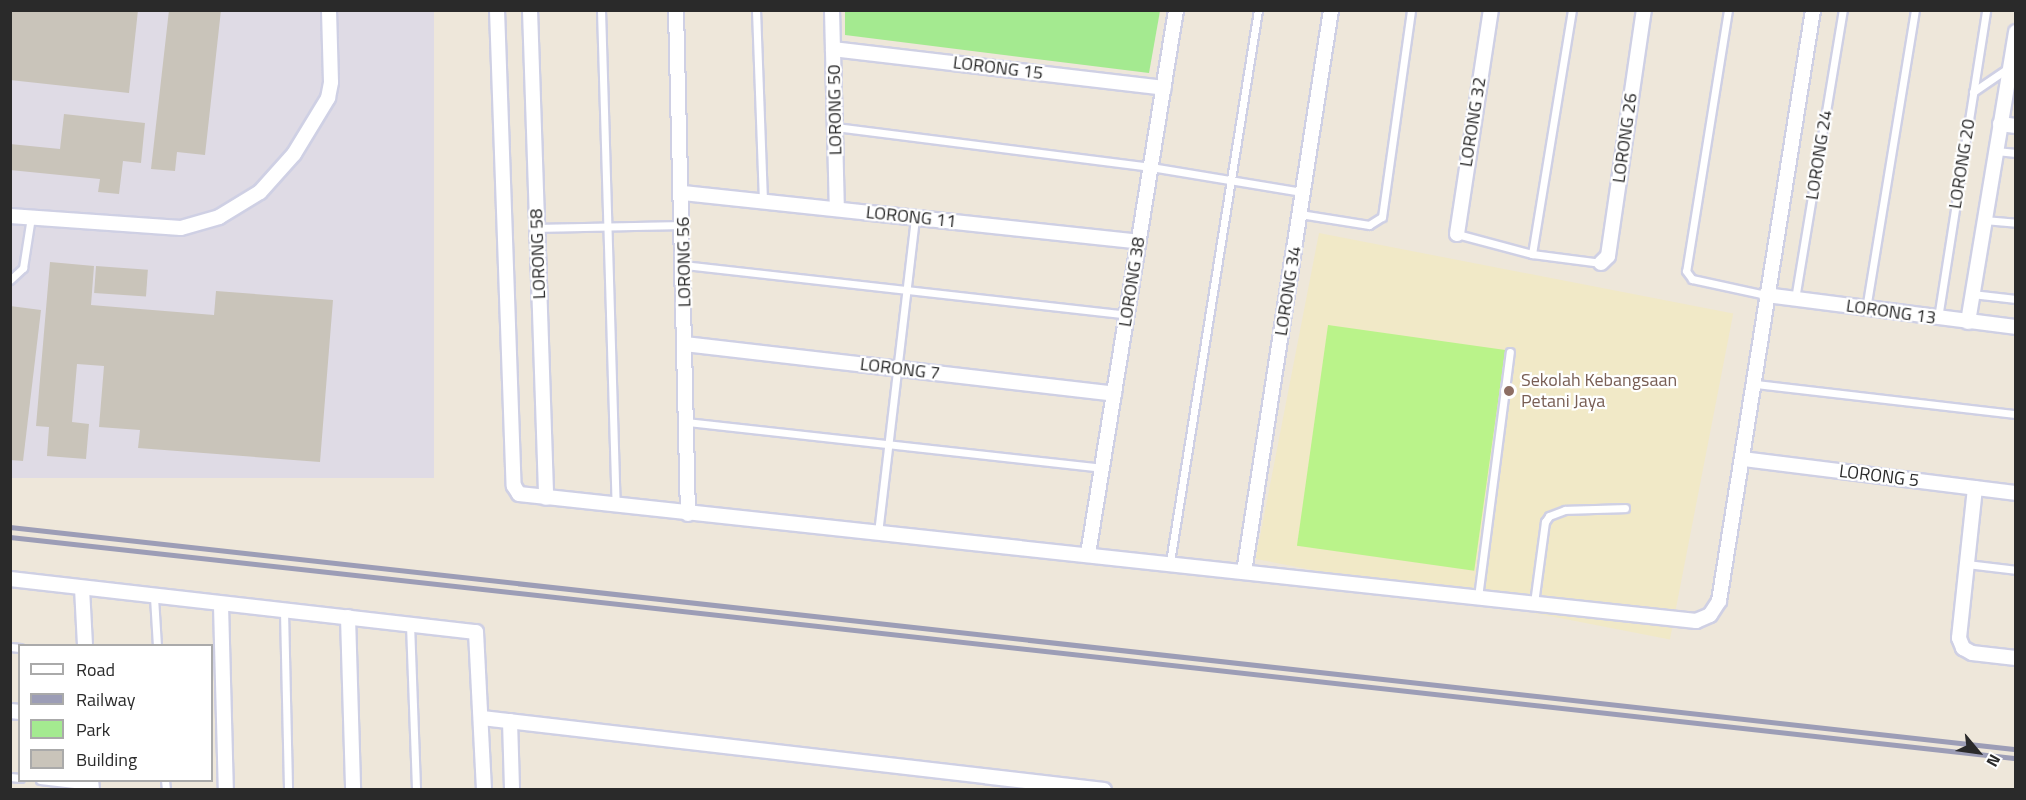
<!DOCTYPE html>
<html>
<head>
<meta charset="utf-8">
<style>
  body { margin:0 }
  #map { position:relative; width:2026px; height:800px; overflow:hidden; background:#eee7da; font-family:"Titillium Web",sans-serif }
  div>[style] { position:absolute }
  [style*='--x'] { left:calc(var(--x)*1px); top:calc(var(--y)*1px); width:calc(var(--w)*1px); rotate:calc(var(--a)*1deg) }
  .industrial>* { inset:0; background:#dfdbe5; transform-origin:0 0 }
  .education>* { inset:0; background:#f1e9c7; transform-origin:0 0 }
  .green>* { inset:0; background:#a4ea90 }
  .pitch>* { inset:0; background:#baf38a; transform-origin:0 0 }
  .building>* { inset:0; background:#c9c4ba; transform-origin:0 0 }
  .roads { filter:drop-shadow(2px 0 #cfd0e4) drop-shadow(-2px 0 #cfd0e4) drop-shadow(0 2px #cfd0e4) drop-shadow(0 -2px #cfd0e4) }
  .lane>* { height:7px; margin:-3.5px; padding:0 3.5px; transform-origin:3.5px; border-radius:3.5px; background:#fff }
  .street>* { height:14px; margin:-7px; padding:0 7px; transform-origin:7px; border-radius:7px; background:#fff }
  .rail>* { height:4.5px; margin:-2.25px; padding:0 2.25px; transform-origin:2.25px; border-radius:2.25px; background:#9c9db6 }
  .dots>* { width:16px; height:16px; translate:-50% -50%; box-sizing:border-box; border:3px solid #fff; border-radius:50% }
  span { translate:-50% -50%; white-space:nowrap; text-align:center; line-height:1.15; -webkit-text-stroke:4.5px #fff; paint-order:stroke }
  .street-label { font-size:18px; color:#2a2a2a }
  .education-label { font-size:18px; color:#785e54 }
  .left { translate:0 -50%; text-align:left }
  .frame { position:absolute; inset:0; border:12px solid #2a2a2a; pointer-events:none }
  .legend { position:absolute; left:18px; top:644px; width:195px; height:138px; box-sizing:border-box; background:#fff; border:2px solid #aaa; margin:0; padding:8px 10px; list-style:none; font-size:18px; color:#2a2a2a }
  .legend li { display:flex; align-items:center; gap:12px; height:30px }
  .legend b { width:30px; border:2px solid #aaa }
  .north { position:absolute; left:1948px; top:722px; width:60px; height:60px; -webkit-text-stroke:4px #fff; paint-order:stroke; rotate:119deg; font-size:16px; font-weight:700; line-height:24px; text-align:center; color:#2a2a2a }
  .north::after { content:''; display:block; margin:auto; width:21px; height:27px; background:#2a2a2a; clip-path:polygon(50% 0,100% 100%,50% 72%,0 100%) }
</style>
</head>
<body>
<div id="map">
  <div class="industrial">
    <i style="left:11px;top:11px;width:423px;height:467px"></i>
  </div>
  <div class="education">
    <i style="left:1319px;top:233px;width:422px;height:332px;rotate:11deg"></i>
  </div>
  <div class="green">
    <i style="clip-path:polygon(845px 11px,845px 10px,1160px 11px,1149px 73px,845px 35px)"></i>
  </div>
  <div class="pitch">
    <i style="left:1328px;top:325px;width:179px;height:223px;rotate:8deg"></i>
  </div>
  <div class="building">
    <i style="clip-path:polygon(10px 10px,138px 10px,129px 93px,10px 80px)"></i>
    <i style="clip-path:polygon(169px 10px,221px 10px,205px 155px,177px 152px,175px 171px,151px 169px)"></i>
    <i style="clip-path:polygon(64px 114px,145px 123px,141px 163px,123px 161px,119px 194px,98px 192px,100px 179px,10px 170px,10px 144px,60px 149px)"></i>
    <i style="clip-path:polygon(50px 262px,94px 266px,91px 305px,214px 315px,216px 291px,333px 300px,320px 462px,138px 448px,140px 430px,99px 427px,104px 366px,77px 364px,72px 422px,89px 424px,86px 459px,47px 456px,49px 427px,36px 426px)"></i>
    <i style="left:96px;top:266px;width:52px;height:27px;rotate:4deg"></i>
    <i style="clip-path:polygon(10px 306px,41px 310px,23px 461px,10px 460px)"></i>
  </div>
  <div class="roads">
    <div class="lane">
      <i style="--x:601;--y:10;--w:496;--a:88.3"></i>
      <i style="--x:756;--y:10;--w:191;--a:87.9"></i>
      <i style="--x:1728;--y:10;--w:264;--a:99.1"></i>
      <i style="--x:1686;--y:271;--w:10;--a:53"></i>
      <i style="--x:1692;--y:279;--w:76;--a:12.2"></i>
      <i style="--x:1973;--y:92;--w:42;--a:-34.4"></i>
      <i style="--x:835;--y:127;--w:319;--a:7.2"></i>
      <i style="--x:1151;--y:167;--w:153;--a:9.4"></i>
      <i style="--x:1996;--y:151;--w:20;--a:6"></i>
      <i style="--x:1300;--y:214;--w:70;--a:9.1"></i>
      <i style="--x:1369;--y:225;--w:15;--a:-32"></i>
      <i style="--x:1382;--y:217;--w:209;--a:-82"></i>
      <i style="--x:1984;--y:220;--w:32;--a:5"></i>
      <i style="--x:537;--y:228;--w:144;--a:-1.2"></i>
      <i style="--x:1457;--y:234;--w:78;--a:14.9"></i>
      <i style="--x:1532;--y:254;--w:70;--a:7.4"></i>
      <i style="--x:1532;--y:254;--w:247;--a:-80.7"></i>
      <i style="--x:684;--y:265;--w:446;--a:6.4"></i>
      <i style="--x:10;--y:280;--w:18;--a:-43"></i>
      <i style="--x:23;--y:268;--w:52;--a:-81.1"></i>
      <i style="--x:1972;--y:294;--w:44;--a:6.5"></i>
      <i style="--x:1795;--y:299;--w:293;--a:-80.6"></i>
      <i style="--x:1866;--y:309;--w:303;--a:-80.7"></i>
      <i style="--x:1938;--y:318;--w:312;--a:-81.1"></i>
      <i style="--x:1755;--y:384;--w:263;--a:6.6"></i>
      <i style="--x:687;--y:422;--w:418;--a:6.3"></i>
      <i style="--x:878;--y:533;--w:317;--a:-83.3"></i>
      <i style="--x:1170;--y:562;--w:559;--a:-80.94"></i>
      <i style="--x:1966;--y:564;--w:50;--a:6.8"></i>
      <i style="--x:154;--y:597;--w:49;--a:86.5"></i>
      <i style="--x:1478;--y:597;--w:247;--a:-82.6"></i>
      <i style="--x:1534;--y:603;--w:82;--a:-82.3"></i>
      <i style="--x:1545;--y:522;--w:7;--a:-56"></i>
      <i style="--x:1549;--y:516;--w:17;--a:-21"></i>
      <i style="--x:1565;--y:510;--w:60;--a:-1.9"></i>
      <i style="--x:284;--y:611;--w:179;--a:88.7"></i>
      <i style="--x:410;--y:624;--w:166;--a:87.9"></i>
      <i style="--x:10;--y:647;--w:10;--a:6"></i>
      <i style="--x:10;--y:777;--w:10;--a:6"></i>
      <i style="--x:40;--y:780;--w:52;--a:6.6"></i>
      <i style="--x:165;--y:780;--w:10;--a:84"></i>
    </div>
    <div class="street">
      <i style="--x:497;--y:10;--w:476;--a:88"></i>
      <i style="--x:514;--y:486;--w:9;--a:58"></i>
      <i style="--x:519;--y:494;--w:1184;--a:6.16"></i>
      <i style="--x:1696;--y:621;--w:15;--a:-23"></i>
      <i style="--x:1710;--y:615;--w:17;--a:-57"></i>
      <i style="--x:1719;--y:601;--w:598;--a:-80.96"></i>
      <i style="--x:530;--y:10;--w:488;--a:88.1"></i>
      <i style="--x:676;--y:10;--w:504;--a:88.64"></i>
      <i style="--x:832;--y:10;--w:199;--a:88.6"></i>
      <i style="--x:833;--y:49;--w:333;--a:6.7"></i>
      <i style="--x:2000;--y:124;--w:16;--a:7"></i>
      <i style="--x:683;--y:193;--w:458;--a:6.1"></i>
      <i style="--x:10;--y:216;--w:171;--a:4"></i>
      <i style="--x:181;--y:228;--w:40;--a:-16"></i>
      <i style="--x:219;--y:217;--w:48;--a:-31.4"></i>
      <i style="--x:260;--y:192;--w:51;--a:-48.2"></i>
      <i style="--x:294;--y:154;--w:66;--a:-58.7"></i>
      <i style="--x:328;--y:98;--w:16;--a:-79"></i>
      <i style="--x:331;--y:82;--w:72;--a:-91.6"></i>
      <i style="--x:1457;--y:234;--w:227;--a:-81.4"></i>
      <i style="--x:1601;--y:263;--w:10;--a:-45"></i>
      <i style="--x:1608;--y:256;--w:249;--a:-81.7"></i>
      <i style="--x:1766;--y:295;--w:252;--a:7.3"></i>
      <i style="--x:1968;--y:322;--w:294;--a:-80.6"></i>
      <i style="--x:685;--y:344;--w:432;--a:6.6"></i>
      <i style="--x:1743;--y:459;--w:275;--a:7.1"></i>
      <i style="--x:1975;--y:488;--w:151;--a:96.1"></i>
      <i style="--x:1959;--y:638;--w:11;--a:68"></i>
      <i style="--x:1963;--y:648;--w:10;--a:29"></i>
      <i style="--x:1972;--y:653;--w:44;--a:6.5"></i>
      <i style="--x:1088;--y:554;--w:551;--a:-80.81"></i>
      <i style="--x:1244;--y:572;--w:569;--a:-81.2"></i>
      <i style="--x:10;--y:579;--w:469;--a:6.5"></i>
      <i style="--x:476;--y:632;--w:158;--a:87.1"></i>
      <i style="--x:82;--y:588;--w:58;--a:87"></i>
      <i style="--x:221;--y:605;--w:185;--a:88.5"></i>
      <i style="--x:348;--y:617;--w:173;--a:88.3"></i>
      <i style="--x:10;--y:711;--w:10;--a:6"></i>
      <i style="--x:482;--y:718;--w:626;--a:6.6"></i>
      <i style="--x:510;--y:721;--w:69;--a:88.3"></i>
      <i style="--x:91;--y:780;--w:10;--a:84"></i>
    </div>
  </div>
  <div class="rail">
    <i style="--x:10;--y:527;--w:2018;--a:6.32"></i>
    <i style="--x:10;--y:537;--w:2018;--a:6.29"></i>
  </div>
  <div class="dots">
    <i style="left:1509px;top:391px;background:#8d6e63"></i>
  </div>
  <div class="street-label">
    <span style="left:998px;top:68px;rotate:7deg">LORONG 15</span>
    <span style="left:835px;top:110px;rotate:-91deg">LORONG 50</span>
    <span style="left:1473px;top:122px;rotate:-81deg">LORONG 32</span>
    <span style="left:1625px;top:138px;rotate:-82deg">LORONG 26</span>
    <span style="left:1819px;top:155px;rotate:-81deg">LORONG 24</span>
    <span style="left:1962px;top:164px;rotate:-81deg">LORONG 20</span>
    <span style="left:911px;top:217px;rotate:6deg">LORONG 11</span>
    <span style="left:538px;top:254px;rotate:-92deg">LORONG 58</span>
    <span style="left:684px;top:262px;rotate:-91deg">LORONG 56</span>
    <span style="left:1132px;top:282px;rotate:-81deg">LORONG 38</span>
    <span style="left:1288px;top:291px;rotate:-81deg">LORONG 34</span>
    <span style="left:1891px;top:312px;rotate:8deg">LORONG 13</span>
    <span style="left:900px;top:369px;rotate:7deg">LORONG 7</span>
    <span style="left:1879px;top:476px;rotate:7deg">LORONG 5</span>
  </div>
  <div class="education-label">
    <span class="left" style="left:1521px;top:391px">Sekolah Kebangsaan<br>Petani Jaya</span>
  </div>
  <div class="frame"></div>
  <ul class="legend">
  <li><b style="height:8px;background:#fff"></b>Road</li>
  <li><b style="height:8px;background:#9c9db6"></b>Railway</li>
  <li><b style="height:16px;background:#a4ea90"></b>Park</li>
  <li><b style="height:16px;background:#c9c4ba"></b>Building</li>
  </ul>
  <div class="north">N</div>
</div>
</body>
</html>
